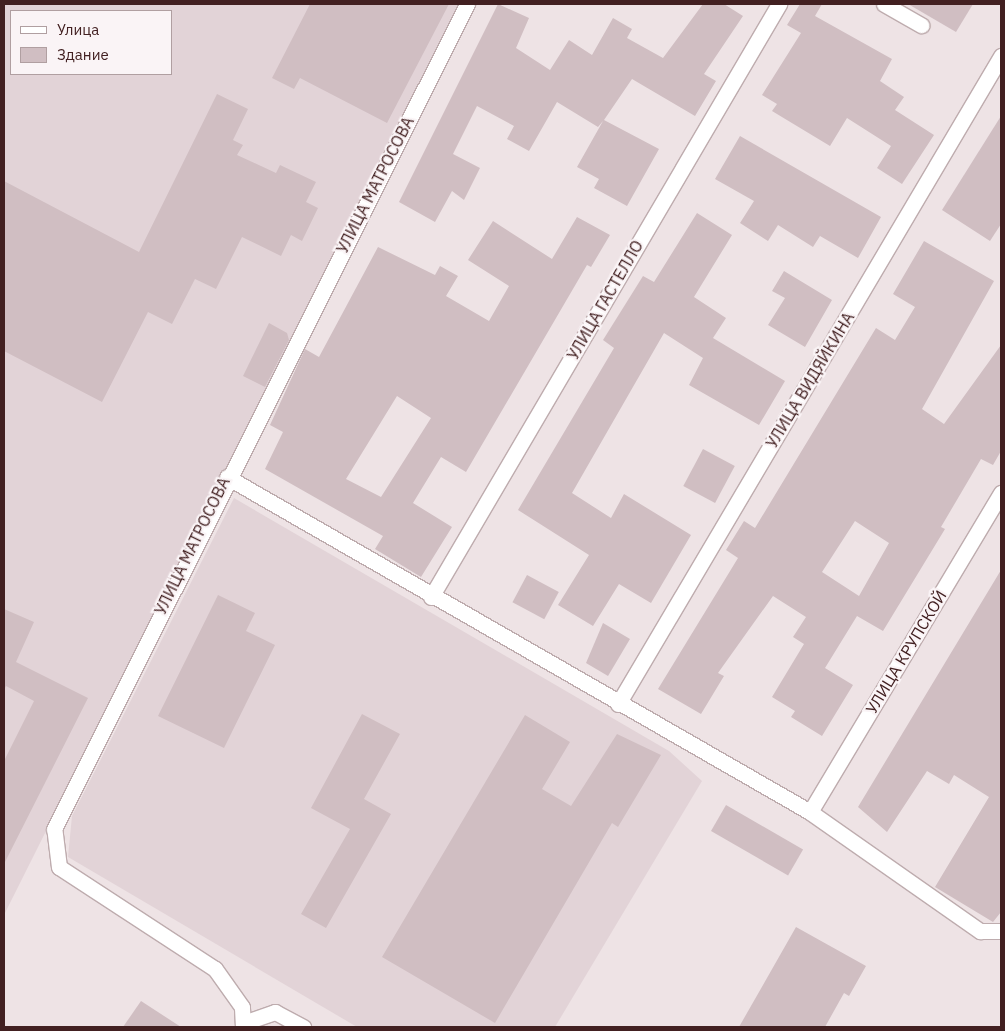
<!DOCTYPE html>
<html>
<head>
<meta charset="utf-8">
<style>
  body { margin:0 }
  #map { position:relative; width:1005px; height:1031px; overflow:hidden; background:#eee3e5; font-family:"IBM Plex Sans",sans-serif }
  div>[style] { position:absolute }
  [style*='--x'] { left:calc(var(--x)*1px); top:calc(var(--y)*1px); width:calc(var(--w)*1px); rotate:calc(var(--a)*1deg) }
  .built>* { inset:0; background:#e2d3d7 }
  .building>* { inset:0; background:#d0bec2; transform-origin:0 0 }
  .roads { filter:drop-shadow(1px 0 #beacae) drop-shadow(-1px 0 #beacae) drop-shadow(0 1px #beacae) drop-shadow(0 -1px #beacae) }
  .minor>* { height:15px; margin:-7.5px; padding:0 7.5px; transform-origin:7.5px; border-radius:7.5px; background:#fff }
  span { translate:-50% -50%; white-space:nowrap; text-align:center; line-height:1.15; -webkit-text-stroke:4.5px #faf4f6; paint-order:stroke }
  .street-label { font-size:16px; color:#422021 }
  .frame { position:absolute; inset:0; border:5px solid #422021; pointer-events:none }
  .legend { position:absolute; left:10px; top:10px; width:162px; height:65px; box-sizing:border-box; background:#faf4f6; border:1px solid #b09fa1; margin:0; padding:6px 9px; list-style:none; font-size:15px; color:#422021 }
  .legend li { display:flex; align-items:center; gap:10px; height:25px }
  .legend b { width:25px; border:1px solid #b09fa1 }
</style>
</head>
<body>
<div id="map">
  <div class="built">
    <i style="clip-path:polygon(evenodd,4px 4px,460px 4px,4px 915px,4px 4px,11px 11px,171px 11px,171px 74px,11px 74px,11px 11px)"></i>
    <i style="clip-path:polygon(234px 498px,669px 751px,702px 781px,555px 1027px,357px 1027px,68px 857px,72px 816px)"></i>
  </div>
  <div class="building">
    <i style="clip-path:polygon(310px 4px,449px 4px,387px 123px,300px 78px,294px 89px,272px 78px)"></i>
    <i style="clip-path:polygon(498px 4px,529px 18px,516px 48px,550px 70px,569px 40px,592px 55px,613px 18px,632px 29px,627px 38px,663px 58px,703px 4px,724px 4px,743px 16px,704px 74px,716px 81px,695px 116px,632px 79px,604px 120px,659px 149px,627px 206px,594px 188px,599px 179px,577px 167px,603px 121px,598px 127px,557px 102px,529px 151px,507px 139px,514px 126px,477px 106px,453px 154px,480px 168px,464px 200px,452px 191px,435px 222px,399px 202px)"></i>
    <i style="clip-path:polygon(800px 4px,822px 4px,815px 16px,892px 59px,880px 81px,904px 97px,895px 110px,934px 135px,902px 184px,877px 168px,891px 146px,847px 118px,830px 146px,772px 111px,777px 104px,762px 95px,801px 33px,787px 25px)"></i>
    <i style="clip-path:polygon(908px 4px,973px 4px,956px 32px)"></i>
    <i style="clip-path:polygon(217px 94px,248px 109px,233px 140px,243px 145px,237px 155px,276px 173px,280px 165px,316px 182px,306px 202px,318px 208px,302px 241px,291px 235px,281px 256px,242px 237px,216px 289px,195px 279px,172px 324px,148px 312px,102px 402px,4px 351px,4px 181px,139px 252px)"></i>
    <i style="clip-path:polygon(1001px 116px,1001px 224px,990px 241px,942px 210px)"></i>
    <i style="clip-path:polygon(740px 136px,881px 217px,858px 258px,820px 236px,813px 247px,778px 225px,768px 241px,740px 223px,754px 201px,715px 179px)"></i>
    <i style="clip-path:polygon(697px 213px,732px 235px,694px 297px,726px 318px,713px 338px,785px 381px,759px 425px,689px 385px,703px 358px,664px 333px,572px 493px,611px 518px,624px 494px,691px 535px,651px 603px,619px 584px,593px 626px,558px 605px,589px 555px,518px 510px,614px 348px,603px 340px,643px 276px,654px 282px)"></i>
    <i style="clip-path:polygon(evenodd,577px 217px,610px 235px,591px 267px,587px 265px,466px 472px,441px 457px,413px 503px,452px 527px,421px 577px,375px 549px,383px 536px,265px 469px,283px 432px,270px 425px,305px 349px,319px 357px,378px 247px,435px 275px,440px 266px,458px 276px,446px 296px,489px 321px,509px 286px,468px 260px,493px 221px,552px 259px,577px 217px,397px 396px,431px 418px,381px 497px,346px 479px,397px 396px)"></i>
    <i style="clip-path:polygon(evenodd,924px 241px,994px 281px,922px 409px,944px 424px,1001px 345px,1001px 451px,993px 465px,981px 459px,941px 527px,945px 529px,883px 631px,857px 616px,825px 668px,853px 685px,822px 736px,791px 717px,795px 711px,772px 697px,804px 644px,793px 637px,806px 617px,773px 596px,718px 673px,724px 676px,701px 714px,658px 689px,738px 558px,726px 550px,744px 521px,755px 528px,876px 328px,895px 340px,915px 307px,893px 294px,924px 241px,855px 521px,889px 543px,859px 596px,822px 572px,855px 521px)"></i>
    <i style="clip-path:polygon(784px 271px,832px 300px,805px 347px,768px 325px,785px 298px,772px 291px)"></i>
    <i style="clip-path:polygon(269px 323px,287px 333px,289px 340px,265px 387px,243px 376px)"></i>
    <i style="left:703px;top:449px;width:36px;height:42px;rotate:28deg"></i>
    <i style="clip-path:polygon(1001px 570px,1001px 912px,993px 922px,935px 887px,989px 797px,954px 775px,949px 784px,927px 771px,887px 832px,858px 807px)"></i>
    <i style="left:527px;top:575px;width:36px;height:31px;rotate:28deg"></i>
    <i style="clip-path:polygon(218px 595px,255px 613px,246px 631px,275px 645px,224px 748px,158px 716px)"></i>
    <i style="clip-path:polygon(4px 609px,34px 622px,16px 662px,88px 698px,4px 864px,4px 761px,34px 701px,6px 686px,4px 690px)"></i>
    <i style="clip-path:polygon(603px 623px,630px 639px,608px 676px,586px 663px)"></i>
    <i style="clip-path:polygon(362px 714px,400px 734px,364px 799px,391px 814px,326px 928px,301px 914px,350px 829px,311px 808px)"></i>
    <i style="clip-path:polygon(525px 715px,570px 742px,542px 789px,571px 806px,617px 734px,661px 755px,618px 827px,612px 823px,495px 1023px,382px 957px)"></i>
    <i style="left:726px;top:805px;width:89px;height:30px;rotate:30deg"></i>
    <i style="clip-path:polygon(796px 927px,866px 966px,849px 996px,844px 993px,825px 1027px,739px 1027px)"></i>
    <i style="clip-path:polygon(141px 1001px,181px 1027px,123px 1027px)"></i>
  </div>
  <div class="roads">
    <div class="minor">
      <i style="--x:884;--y:4;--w:43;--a:29.6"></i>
      <i style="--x:227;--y:477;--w:672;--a:29.88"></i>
      <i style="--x:810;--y:812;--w:208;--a:35"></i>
      <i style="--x:980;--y:931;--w:21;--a:0"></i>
      <i style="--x:431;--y:597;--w:688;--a:-59.59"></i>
      <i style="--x:618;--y:704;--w:753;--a:-59.41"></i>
      <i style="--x:810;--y:812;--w:372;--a:-59.1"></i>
      <i style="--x:246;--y:1022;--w:31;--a:-19"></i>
      <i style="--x:275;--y:1012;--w:32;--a:28"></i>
      <i style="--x:243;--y:1027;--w:20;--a:-93"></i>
      <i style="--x:242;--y:1007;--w:47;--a:-125.4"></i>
      <i style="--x:215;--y:969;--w:186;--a:-146.8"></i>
      <i style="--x:59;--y:867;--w:38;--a:-97"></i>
      <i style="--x:54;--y:829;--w:923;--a:-63.41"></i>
    </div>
  </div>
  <div class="street-label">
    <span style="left:375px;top:185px;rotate:-63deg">УЛИЦА МАТРОСОВА</span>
    <span style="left:605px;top:300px;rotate:-60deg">УЛИЦА ГАСТЕЛЛО</span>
    <span style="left:810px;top:380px;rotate:-59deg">УЛИЦА ВИДЯЙКИНА</span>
    <span style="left:192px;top:546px;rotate:-64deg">УЛИЦА МАТРОСОВА</span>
    <span style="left:906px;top:652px;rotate:-59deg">УЛИЦА КРУПСКОЙ</span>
  </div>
  <div class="frame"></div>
  <ul class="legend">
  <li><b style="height:6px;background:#fff"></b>Улица</li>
  <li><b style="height:14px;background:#d0bec2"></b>Здание</li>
  </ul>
</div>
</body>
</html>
